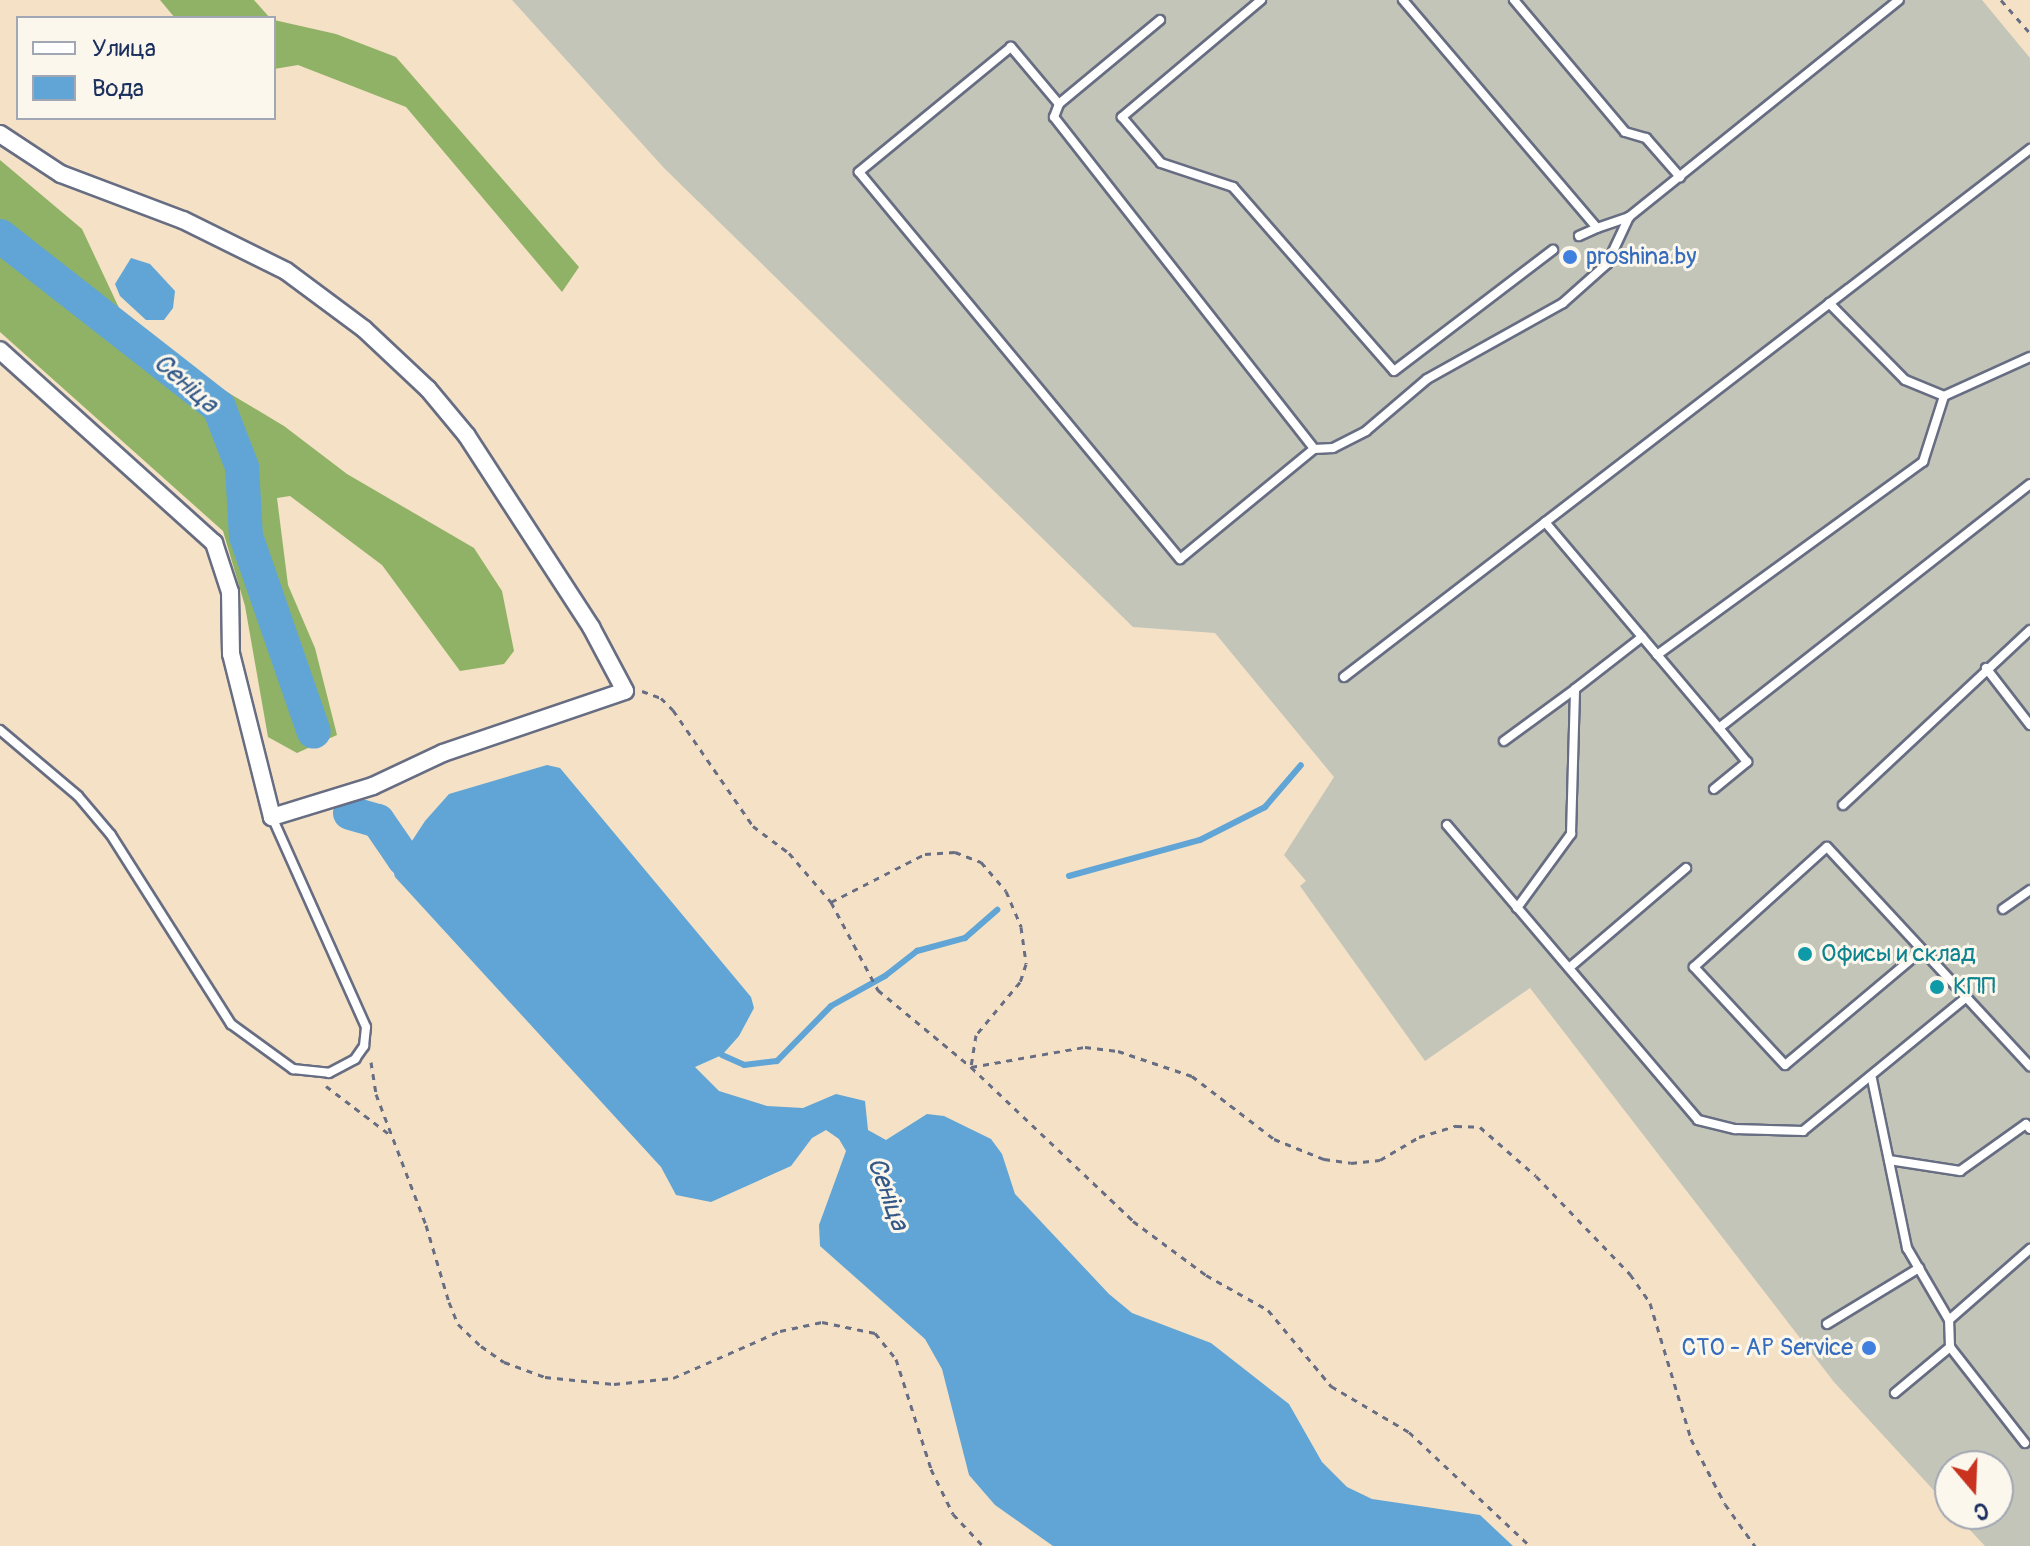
<!DOCTYPE html>
<html>
<head>
<meta charset="utf-8">
<style>
  body { margin:0 }
  #map { position:relative; width:2030px; height:1546px; overflow:hidden; background:#f4e1c6; font-family:Pangolin,sans-serif }
  div>[style] { position:absolute }
  [style*='--x'] { left:calc(var(--x)*1px); top:calc(var(--y)*1px); width:calc(var(--w)*1px); rotate:calc(var(--a)*1deg) }
  .industrial>* { inset:0; background:#c4c5b9 }
  .forest>* { inset:0; background:#90b266 }
  .water>* { inset:0; background:#60a5d5 }
  .stream>* { height:6px; margin:-3px; padding:0 3px; transform-origin:3px; border-radius:3px; background:#60a5d5 }
  .river>* { height:34px; margin:-17px; padding:0 17px; transform-origin:17px; border-radius:17px; background:#60a5d5 }
  .path>* { height:3px; margin-top:-1.5px; transform-origin:0; background:repeating-linear-gradient(90deg,#676d82 0 6px,transparent 0 12px) }
  .roads { filter:drop-shadow(2px 0 #676d82) drop-shadow(-2px 0 #676d82) drop-shadow(0 2px #676d82) drop-shadow(0 -2px #676d82) }
  .lane>* { height:8px; margin:-4px; padding:0 4px; transform-origin:4px; border-radius:4px; background:#fff }
  .street>* { height:16px; margin:-8px; padding:0 8px; transform-origin:8px; border-radius:8px; background:#fff }
  .dots>* { width:22px; height:22px; translate:-50% -50%; box-sizing:border-box; border:4px solid #fbf7ec; border-radius:50% }
  span { translate:-50% -50%; white-space:nowrap; text-align:center; line-height:1.15; -webkit-text-stroke:6px #fbf7ec; paint-order:stroke }
  .shop-label { font-size:24px; color:#366cbe }
  .left { translate:0 -50%; text-align:left }
  .right { translate:-100% -50%; text-align:right }
  .culture-label { font-size:24px; color:#0d838f }
  .water-label { font-size:26px; color:#335888; font-style:italic }
  .legend { position:absolute; left:16px; top:16px; width:260px; height:104px; box-sizing:border-box; background:#fbf7ec; border:2px solid #a1a7b3; margin:0; padding:10px 14px; list-style:none; font-size:24px; color:#1b2f5e }
  .legend li { display:flex; align-items:center; gap:16px; height:40px }
  .legend b { width:40px; border:2px solid #a1a7b3 }
  .north { position:absolute; left:1934px; top:1450px; width:80px; height:80px; box-sizing:border-box; background:#fbf7ec; border:2px solid #a1a7b3; border-radius:50%; rotate:161deg; font-size:22px; font-weight:700; line-height:32px; text-align:center; color:#1b2f5e }
  .north::after { content:''; display:block; margin:auto; width:28px; height:36px; background:#c8321e; clip-path:polygon(50% 0,100% 100%,50% 72%,0 100%) }
</style>
</head>
<body>
<div id="map">
  <div class="industrial">
    <i style="clip-path:polygon(512px 0,1982px 0,2030px 58px,2030px 1546px,1985px 1546px,1955px 1514px,1998px 1514px,1998px 1466px,1950px 1466px,1950px 1508px,1834px 1382px,1530px 988px,1425px 1061px,1300px 886px,1306px 881px,1284px 855px,1334px 777px,1215px 633px,1133px 627px,664px 168px)"></i>
  </div>
  <div class="forest">
    <i style="clip-path:polygon(160px 0,254px 0,270px 18px,175px 18px)"></i>
    <i style="clip-path:polygon(274px 20px,336px 34px,396px 57px,579px 267px,562px 292px,406px 107px,298px 65px,274px 69px)"></i>
    <i style="clip-path:polygon(0 160px,82px 229px,120px 310px,212px 383px,284px 426px,347px 474px,474px 548px,502px 591px,514px 651px,504px 664px,460px 671px,382px 565px,290px 496px,277px 498px,288px 585px,315px 648px,337px 735px,297px 753px,268px 737px,245px 606px,223px 531px,0 332px)"></i>
  </div>
  <div class="water">
    <i style="clip-path:polygon(131px 258px,150px 264px,175px 291px,173px 308px,164px 320px,146px 320px,120px 296px,115px 284px)"></i>
    <i style="clip-path:polygon(547px 765px,560px 768px,751px 997px,754px 1008px,739px 1036px,722px 1055px,695px 1067px,719px 1091px,767px 1106px,803px 1108px,836px 1094px,865px 1101px,868px 1130px,886px 1140px,927px 1114px,944px 1116px,991px 1139px,1002px 1154px,1015px 1194px,1109px 1294px,1132px 1313px,1211px 1343px,1289px 1404px,1322px 1462px,1347px 1487px,1372px 1499px,1480px 1515px,1513px 1546px,1053px 1546px,995px 1505px,969px 1475px,942px 1369px,925px 1339px,820px 1246px,819px 1225px,846px 1151px,839px 1139px,826px 1130px,812px 1138px,791px 1166px,711px 1202px,676px 1195px,661px 1167px,395px 877px,393px 870px,425px 821px,449px 794px)"></i>
  </div>
  <div class="stream">
    <i style="--x:1069;--y:876;--w:136;--a:-15.4"></i>
    <i style="--x:1200;--y:840;--w:73;--a:-26.9"></i>
    <i style="--x:1265;--y:807;--w:55;--a:-49.4"></i>
    <i style="--x:722;--y:1055;--w:24;--a:24"></i>
    <i style="--x:744;--y:1065;--w:33;--a:-7"></i>
    <i style="--x:777;--y:1061;--w:77;--a:-45.5"></i>
    <i style="--x:831;--y:1006;--w:62;--a:-29.1"></i>
    <i style="--x:885;--y:976;--w:41;--a:-38"></i>
    <i style="--x:917;--y:951;--w:50;--a:-15.2"></i>
    <i style="--x:965;--y:938;--w:43;--a:-41.2"></i>
  </div>
  <div class="river">
    <i style="--x:0;--y:236;--w:278;--a:38"></i>
    <i style="--x:219;--y:407;--w:64;--a:69"></i>
    <i style="--x:242;--y:467;--w:69;--a:86.7"></i>
    <i style="--x:246;--y:536;--w:207;--a:70.9"></i>
    <i style="--x:350;--y:813;--w:29;--a:16"></i>
    <i style="--x:378;--y:821;--w:46;--a:55.6"></i>
    <i style="--x:404;--y:859;--w:48;--a:9.7"></i>
  </div>
  <div class="path">
    <i style="--x:2001;--y:0;--w:44;--a:48.7"></i>
    <i style="--x:642;--y:691;--w:20;--a:20"></i>
    <i style="--x:661;--y:698;--w:17;--a:45"></i>
    <i style="--x:673;--y:710;--w:141;--a:55.4"></i>
    <i style="--x:753;--y:826;--w:45;--a:36.9"></i>
    <i style="--x:789;--y:853;--w:65;--a:49.4"></i>
    <i style="--x:831;--y:902;--w:100;--a:61.9"></i>
    <i style="--x:878;--y:990;--w:121;--a:39.6"></i>
    <i style="--x:971;--y:1067;--w:224;--a:43.5"></i>
    <i style="--x:1133;--y:1221;--w:91;--a:36.5"></i>
    <i style="--x:1206;--y:1275;--w:71;--a:29.4"></i>
    <i style="--x:1268;--y:1310;--w:99;--a:50.3"></i>
    <i style="--x:1331;--y:1386;--w:91;--a:30.5"></i>
    <i style="--x:1409;--y:1432;--w:166;--a:43.3"></i>
    <i style="--x:831;--y:902;--w:106;--a:-27.1"></i>
    <i style="--x:925;--y:854;--w:30;--a:-4"></i>
    <i style="--x:955;--y:852;--w:28;--a:21"></i>
    <i style="--x:981;--y:862;--w:38;--a:49"></i>
    <i style="--x:1006;--y:891;--w:39;--a:67"></i>
    <i style="--x:1021;--y:927;--w:37;--a:82"></i>
    <i style="--x:1026;--y:964;--w:19;--a:108"></i>
    <i style="--x:1020;--y:982;--w:69;--a:129.7"></i>
    <i style="--x:976;--y:1035;--w:32;--a:99"></i>
    <i style="--x:971;--y:1067;--w:116;--a:-10"></i>
    <i style="--x:1085;--y:1047;--w:33;--a:7"></i>
    <i style="--x:1118;--y:1051;--w:78;--a:18.7"></i>
    <i style="--x:1192;--y:1076;--w:103;--a:37.5"></i>
    <i style="--x:1274;--y:1139;--w:54;--a:21.8"></i>
    <i style="--x:1324;--y:1159;--w:27;--a:8"></i>
    <i style="--x:1351;--y:1163;--w:29;--a:-6"></i>
    <i style="--x:1380;--y:1160;--w:45;--a:-30.5"></i>
    <i style="--x:1419;--y:1137;--w:39;--a:-17"></i>
    <i style="--x:1456;--y:1126;--w:24;--a:2"></i>
    <i style="--x:1480;--y:1127;--w:74;--a:41.2"></i>
    <i style="--x:1536;--y:1176;--w:136;--a:46.2"></i>
    <i style="--x:1630;--y:1274;--w:35;--a:55"></i>
    <i style="--x:1650;--y:1303;--w:142;--a:73.2"></i>
    <i style="--x:1691;--y:1439;--w:73;--a:62.4"></i>
    <i style="--x:1725;--y:1504;--w:52;--a:54.5"></i>
    <i style="--x:371;--y:1062;--w:32;--a:81"></i>
    <i style="--x:376;--y:1094;--w:140;--a:69.1"></i>
    <i style="--x:426;--y:1225;--w:80;--a:73.4"></i>
    <i style="--x:449;--y:1302;--w:24;--a:68"></i>
    <i style="--x:458;--y:1324;--w:32;--a:44"></i>
    <i style="--x:481;--y:1346;--w:28;--a:35"></i>
    <i style="--x:504;--y:1362;--w:44;--a:20.1"></i>
    <i style="--x:545;--y:1377;--w:69;--a:5.8"></i>
    <i style="--x:614;--y:1384;--w:59;--a:-5.8"></i>
    <i style="--x:673;--y:1378;--w:117;--a:-23.7"></i>
    <i style="--x:780;--y:1331;--w:43;--a:-12.1"></i>
    <i style="--x:822;--y:1322;--w:54;--a:11.7"></i>
    <i style="--x:875;--y:1333;--w:33;--a:51"></i>
    <i style="--x:896;--y:1359;--w:115;--a:72.3"></i>
    <i style="--x:931;--y:1469;--w:50;--a:63.9"></i>
    <i style="--x:953;--y:1514;--w:44;--a:46.8"></i>
    <i style="--x:326;--y:1086;--w:84;--a:37.3"></i>
  </div>
  <div class="roads">
    <div class="lane">
      <i style="--x:1261;--y:0;--w:182;--a:139.9"></i>
      <i style="--x:1122;--y:117;--w:60;--a:49.7"></i>
      <i style="--x:1161;--y:163;--w:76;--a:18.4"></i>
      <i style="--x:1233;--y:187;--w:244;--a:48.8"></i>
      <i style="--x:1394;--y:371;--w:200;--a:-37.3"></i>
      <i style="--x:1403;--y:0;--w:299;--a:49.6"></i>
      <i style="--x:1597;--y:228;--w:34;--a:-19"></i>
      <i style="--x:1629;--y:217;--w:346;--a:-38.8"></i>
      <i style="--x:1514;--y:0;--w:172;--a:49.9"></i>
      <i style="--x:1625;--y:132;--w:22;--a:16"></i>
      <i style="--x:1646;--y:138;--w:52;--a:48.9"></i>
      <i style="--x:1160;--y:20;--w:131;--a:140.3"></i>
      <i style="--x:1059;--y:104;--w:14;--a:111"></i>
      <i style="--x:1054;--y:117;--w:422;--a:51.9"></i>
      <i style="--x:1314;--y:449;--w:19;--a:-3"></i>
      <i style="--x:1333;--y:448;--w:37;--a:-27"></i>
      <i style="--x:1366;--y:431;--w:80;--a:-40.4"></i>
      <i style="--x:1427;--y:379;--w:156;--a:-29.2"></i>
      <i style="--x:1563;--y:303;--w:59;--a:-41.6"></i>
      <i style="--x:1607;--y:264;--w:52;--a:-64.9"></i>
      <i style="--x:1059;--y:104;--w:75;--a:-130.1"></i>
      <i style="--x:1011;--y:47;--w:197;--a:140.6"></i>
      <i style="--x:859;--y:172;--w:503;--a:50.33"></i>
      <i style="--x:1180;--y:559;--w:173;--a:-39.4"></i>
      <i style="--x:1579;--y:236;--w:20;--a:-24"></i>
      <i style="--x:1944;--y:396;--w:94;--a:-24.4"></i>
      <i style="--x:1545;--y:522;--w:270;--a:49.8"></i>
      <i style="--x:1719;--y:728;--w:395;--a:-38.1"></i>
      <i style="--x:1657;--y:655;--w:329;--a:-36"></i>
      <i style="--x:1923;--y:462;--w:69;--a:-72.3"></i>
      <i style="--x:1944;--y:396;--w:42;--a:-157.7"></i>
      <i style="--x:1905;--y:380;--w:108;--a:-134.6"></i>
      <i style="--x:1986;--y:668;--w:72;--a:52.3"></i>
      <i style="--x:1344;--y:677;--w:866;--a:-37.58"></i>
      <i style="--x:0;--y:730;--w:102;--a:40.2"></i>
      <i style="--x:78;--y:796;--w:51;--a:49.8"></i>
      <i style="--x:111;--y:835;--w:224;--a:57.6"></i>
      <i style="--x:231;--y:1024;--w:77;--a:36"></i>
      <i style="--x:293;--y:1069;--w:36;--a:6"></i>
      <i style="--x:329;--y:1073;--w:30;--a:-28"></i>
      <i style="--x:355;--y:1059;--w:16;--a:-55"></i>
      <i style="--x:364;--y:1046;--w:19;--a:-84"></i>
      <i style="--x:366;--y:1027;--w:230;--a:-114.1"></i>
      <i style="--x:1504;--y:741;--w:88;--a:-36.2"></i>
      <i style="--x:1714;--y:789;--w:43;--a:-39.3"></i>
      <i style="--x:1747;--y:762;--w:44;--a:-129.5"></i>
      <i style="--x:1843;--y:805;--w:256;--a:-43.1"></i>
      <i style="--x:1447;--y:825;--w:387;--a:49.6"></i>
      <i style="--x:1698;--y:1120;--w:38;--a:14"></i>
      <i style="--x:1735;--y:1129;--w:68;--a:1.7"></i>
      <i style="--x:1803;--y:1131;--w:212;--a:-39.3"></i>
      <i style="--x:1517;--y:908;--w:92;--a:-53.9"></i>
      <i style="--x:1571;--y:834;--w:145;--a:-88.4"></i>
      <i style="--x:1575;--y:689;--w:85;--a:-37.8"></i>
      <i style="--x:2003;--y:909;--w:33;--a:-35"></i>
      <i style="--x:1921;--y:951;--w:177;--a:140"></i>
      <i style="--x:1785;--y:1065;--w:134;--a:-132.9"></i>
      <i style="--x:1694;--y:967;--w:179;--a:-42.1"></i>
      <i style="--x:1827;--y:847;--w:299;--a:47.2"></i>
      <i style="--x:1569;--y:968;--w:154;--a:-40.5"></i>
      <i style="--x:1872;--y:1079;--w:173;--a:78.3"></i>
      <i style="--x:1907;--y:1248;--w:83;--a:59.7"></i>
      <i style="--x:1889;--y:1160;--w:72;--a:8.8"></i>
      <i style="--x:1960;--y:1171;--w:81;--a:-35.5"></i>
      <i style="--x:2026;--y:1124;--w:6;--a:51"></i>
      <i style="--x:1827;--y:1324;--w:108;--a:-31.3"></i>
      <i style="--x:1895;--y:1393;--w:72;--a:-39.9"></i>
      <i style="--x:2025;--y:1443;--w:122;--a:-128"></i>
      <i style="--x:1950;--y:1347;--w:27;--a:-92"></i>
      <i style="--x:1949;--y:1320;--w:108;--a:-41.2"></i>
    </div>
    <div class="street">
      <i style="--x:0;--y:134;--w:73;--a:33.3"></i>
      <i style="--x:61;--y:174;--w:130;--a:20.7"></i>
      <i style="--x:183;--y:220;--w:115;--a:26.3"></i>
      <i style="--x:286;--y:271;--w:97;--a:36.6"></i>
      <i style="--x:364;--y:329;--w:88;--a:43.2"></i>
      <i style="--x:428;--y:389;--w:61;--a:50.3"></i>
      <i style="--x:467;--y:436;--w:228;--a:57"></i>
      <i style="--x:591;--y:627;--w:72;--a:62"></i>
      <i style="--x:625;--y:691;--w:192;--a:161.2"></i>
      <i style="--x:443;--y:753;--w:77;--a:154.8"></i>
      <i style="--x:373;--y:786;--w:106;--a:162.9"></i>
      <i style="--x:272;--y:817;--w:168;--a:-104.1"></i>
      <i style="--x:231;--y:654;--w:62;--a:-90.9"></i>
      <i style="--x:230;--y:592;--w:52;--a:-108.1"></i>
      <i style="--x:214;--y:543;--w:288;--a:-138"></i>
    </div>
  </div>
  <div class="dots">
    <i style="left:1570px;top:257px;background:#3f7fe0"></i>
    <i style="left:1805px;top:954px;background:#0f9aa8"></i>
    <i style="left:1937px;top:987px;background:#0f9aa8"></i>
    <i style="left:1869px;top:1348px;background:#3f7fe0"></i>
  </div>
  <div class="shop-label">
    <span class="left" style="left:1586px;top:257px">proshina.by</span>
    <span class="right" style="left:1853px;top:1348px">СТО - AP Service</span>
  </div>
  <div class="culture-label">
    <span class="left" style="left:1821px;top:954px">Офисы и склад</span>
    <span class="left" style="left:1953px;top:987px">КПП</span>
  </div>
  <div class="water-label">
    <span style="left:185px;top:384px;rotate:41deg">Сеніца</span>
    <span style="left:887px;top:1194px;rotate:70deg">Сеніца</span>
  </div>
  <ul class="legend">
  <li><b style="height:10px;background:#fff"></b>Улица</li>
  <li><b style="height:22px;background:#60a5d5"></b>Вода</li>
  </ul>
  <div class="north">С</div>
</div>
</body>
</html>
